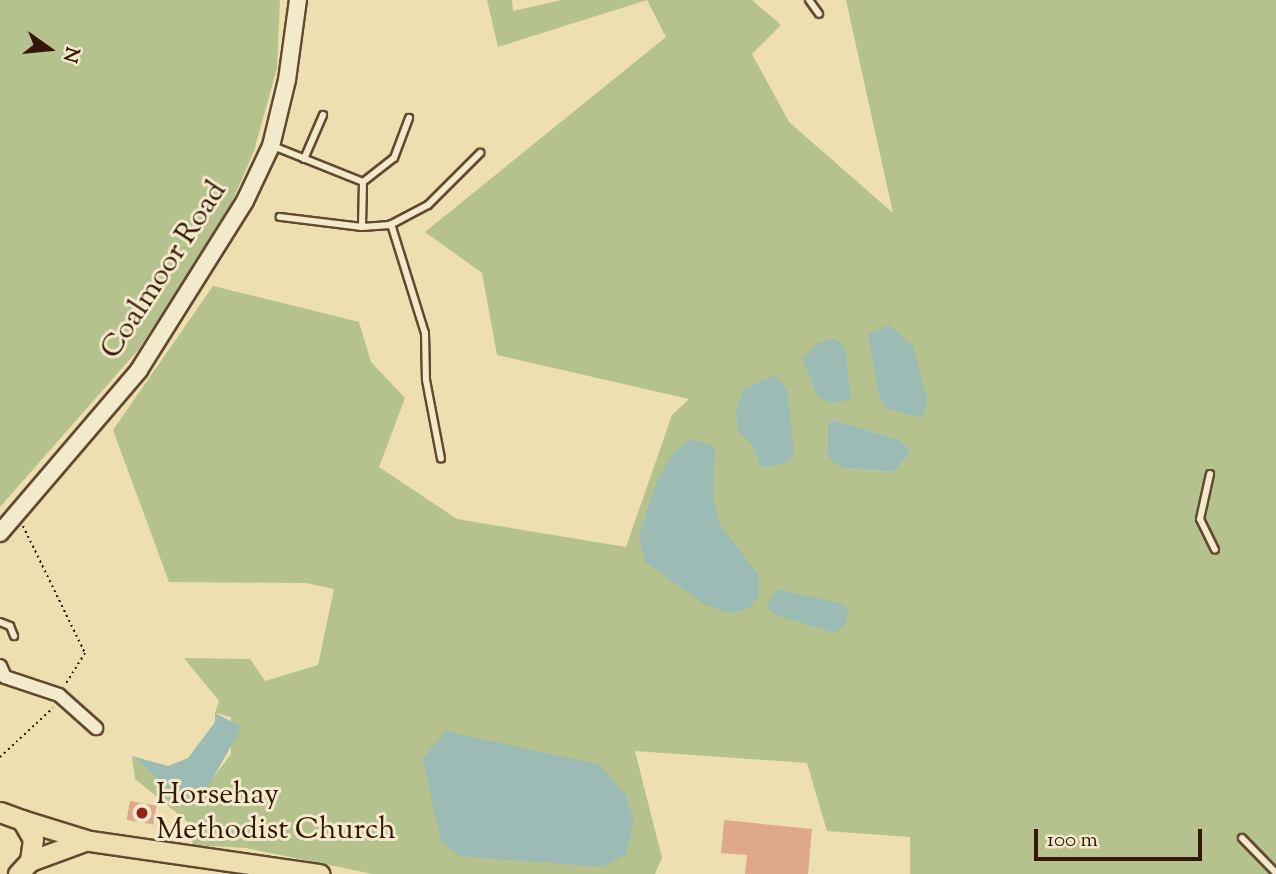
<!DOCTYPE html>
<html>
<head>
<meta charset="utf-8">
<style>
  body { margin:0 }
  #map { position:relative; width:1276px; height:874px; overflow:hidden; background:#eddfb0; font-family:"Sorts Mill Goudy",serif }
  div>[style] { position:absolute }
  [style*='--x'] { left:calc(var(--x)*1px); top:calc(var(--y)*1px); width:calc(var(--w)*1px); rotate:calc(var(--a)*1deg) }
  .green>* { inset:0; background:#b5c28d }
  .water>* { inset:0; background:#9bbbb4 }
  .building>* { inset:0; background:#e0a88a; transform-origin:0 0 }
  .path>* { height:2px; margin-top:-1px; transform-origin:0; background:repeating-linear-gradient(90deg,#341706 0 2px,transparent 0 5.5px) }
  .roads { filter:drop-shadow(2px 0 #624930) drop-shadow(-2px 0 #624930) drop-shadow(0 2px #624930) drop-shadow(0 -2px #624930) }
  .service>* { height:6px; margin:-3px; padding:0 3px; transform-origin:3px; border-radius:3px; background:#f3eacc }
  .minor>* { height:12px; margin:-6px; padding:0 6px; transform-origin:6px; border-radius:6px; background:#f3eacc }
  .tertiary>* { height:16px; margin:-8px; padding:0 8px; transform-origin:8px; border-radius:8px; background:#f3eacc }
  .primary>* { height:19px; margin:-9.5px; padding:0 9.5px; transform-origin:9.5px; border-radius:9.5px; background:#eddfb0 }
  .dots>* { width:19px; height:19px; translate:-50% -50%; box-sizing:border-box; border:4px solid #f3eacc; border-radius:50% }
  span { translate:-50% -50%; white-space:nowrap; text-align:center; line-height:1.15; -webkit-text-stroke:6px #f3eacc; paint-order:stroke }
  .street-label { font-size:30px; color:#341706 }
  .poi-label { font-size:30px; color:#341706 }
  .left { translate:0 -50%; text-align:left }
  .north { position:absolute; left:14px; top:14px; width:70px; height:70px; -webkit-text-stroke:5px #f3eacc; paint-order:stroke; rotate:105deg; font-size:19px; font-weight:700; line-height:28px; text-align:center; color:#341706 }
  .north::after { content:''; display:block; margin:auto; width:24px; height:32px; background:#341706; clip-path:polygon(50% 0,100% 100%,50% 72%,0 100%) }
  .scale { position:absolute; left:1034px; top:829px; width:168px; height:32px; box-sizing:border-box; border:4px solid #341706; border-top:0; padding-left:9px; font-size:21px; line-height:24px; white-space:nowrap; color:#341706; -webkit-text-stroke:5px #f3eacc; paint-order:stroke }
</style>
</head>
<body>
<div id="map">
  <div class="green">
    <i style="clip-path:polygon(0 0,280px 0,277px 68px,254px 151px,226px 216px,138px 350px,0 507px)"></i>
    <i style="clip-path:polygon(evenodd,487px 0,512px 0,513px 11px,562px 0,752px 0,781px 25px,752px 54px,789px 122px,893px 213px,846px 0,1276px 0,1276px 874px,910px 874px,910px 837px,827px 831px,807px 763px,635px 751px,662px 858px,655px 874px,373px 874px,246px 848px,193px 845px,188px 822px,135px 779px,132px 756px,184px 803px,208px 784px,231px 754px,231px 717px,215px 713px,219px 701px,184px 658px,250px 659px,265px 681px,318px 665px,334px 589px,306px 583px,169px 582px,113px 430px,213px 286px,359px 322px,371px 362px,405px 398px,379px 467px,457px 519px,626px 547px,672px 415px,689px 399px,497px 355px,482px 273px,425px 232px,666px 37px,647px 0,498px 47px,487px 0,834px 420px,903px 441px,910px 453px,894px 472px,845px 468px,827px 453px,828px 424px,834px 420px)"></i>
  </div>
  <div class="water">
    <i style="clip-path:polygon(889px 325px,913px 346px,927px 400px,923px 418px,885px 408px,878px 392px,868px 334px)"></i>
    <i style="clip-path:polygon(836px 339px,845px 347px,851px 400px,831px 403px,818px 397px,802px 359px,818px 343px)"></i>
    <i style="clip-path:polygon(775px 375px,787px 389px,794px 451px,788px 463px,761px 467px,752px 444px,739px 433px,736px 414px,743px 389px)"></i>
    <i style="clip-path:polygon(834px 420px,903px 441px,910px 453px,894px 472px,845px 468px,831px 461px,827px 453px,828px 424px)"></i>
    <i style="clip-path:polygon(690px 439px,715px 447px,713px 497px,719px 523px,759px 576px,759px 594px,751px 607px,732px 613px,707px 606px,645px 562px,639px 537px,655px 486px,672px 454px)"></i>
    <i style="clip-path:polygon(777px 589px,838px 603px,848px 608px,846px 623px,835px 633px,776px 615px,766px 608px)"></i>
    <i style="clip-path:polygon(215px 713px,242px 727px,198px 804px,184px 803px,132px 756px,168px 766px,188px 758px,215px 722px)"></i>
    <i style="clip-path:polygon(445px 731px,600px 765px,626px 795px,634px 822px,626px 855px,601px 867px,460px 856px,441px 842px,423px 759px)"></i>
  </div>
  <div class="building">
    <i style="left:130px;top:801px;width:27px;height:19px;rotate:10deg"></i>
    <i style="clip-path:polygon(724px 820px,812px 829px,808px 874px,745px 874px,747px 855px,721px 853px)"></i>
  </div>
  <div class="path">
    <i style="--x:23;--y:526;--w:141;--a:64"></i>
    <i style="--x:85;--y:653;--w:38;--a:122"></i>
    <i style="--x:0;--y:757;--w:72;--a:-42.8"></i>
  </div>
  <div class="roads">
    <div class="service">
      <i style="--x:809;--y:0;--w:17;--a:54"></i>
      <i style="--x:273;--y:146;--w:97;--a:21.8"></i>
      <i style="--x:363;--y:182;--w:45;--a:91.3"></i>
      <i style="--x:362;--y:227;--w:83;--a:-173"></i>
      <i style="--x:304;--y:159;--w:48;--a:-66.6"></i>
      <i style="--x:363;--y:182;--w:39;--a:-38"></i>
      <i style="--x:394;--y:158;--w:43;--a:-69.4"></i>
      <i style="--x:391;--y:224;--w:114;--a:72.7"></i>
      <i style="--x:425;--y:333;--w:47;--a:88.8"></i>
      <i style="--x:426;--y:380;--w:80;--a:79.2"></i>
      <i style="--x:362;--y:227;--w:28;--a:-4"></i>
      <i style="--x:390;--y:225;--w:43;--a:-27.8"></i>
      <i style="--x:428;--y:205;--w:74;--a:-45"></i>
      <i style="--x:1210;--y:474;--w:46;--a:102.5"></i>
      <i style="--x:1200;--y:519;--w:34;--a:64"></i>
      <i style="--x:0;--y:622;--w:11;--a:22"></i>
      <i style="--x:10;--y:626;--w:11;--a:68"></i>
      <i style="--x:1242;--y:838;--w:49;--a:45.8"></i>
    </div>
    <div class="minor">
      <i style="--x:0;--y:666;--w:12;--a:66"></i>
      <i style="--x:5;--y:677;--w:57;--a:18.4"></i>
      <i style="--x:59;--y:695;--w:50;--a:41.7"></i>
    </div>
    <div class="tertiary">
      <i style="--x:0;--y:533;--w:214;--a:-49.5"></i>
      <i style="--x:139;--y:370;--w:199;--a:-57.9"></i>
      <i style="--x:245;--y:201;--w:61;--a:-64.7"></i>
      <i style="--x:271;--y:146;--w:68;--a:-76.4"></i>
      <i style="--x:287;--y:80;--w:81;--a:-82.2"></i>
    </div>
    <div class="primary">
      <i style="--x:0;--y:812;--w:23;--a:20"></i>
      <i style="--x:22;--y:820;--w:22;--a:60"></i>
      <i style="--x:33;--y:839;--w:22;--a:98"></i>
      <i style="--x:30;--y:861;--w:18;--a:133"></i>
      <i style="--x:22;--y:820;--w:71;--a:17.2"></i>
      <i style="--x:90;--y:841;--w:232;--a:8.2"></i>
      <i style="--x:30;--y:861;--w:55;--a:-20.1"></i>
    </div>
  </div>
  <div class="dots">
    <i style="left:142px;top:813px;background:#8f2418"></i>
  </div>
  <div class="street-label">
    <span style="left:165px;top:271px;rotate:-57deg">Coalmoor Road</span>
  </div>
  <div class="poi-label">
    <span class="left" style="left:156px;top:813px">Horsehay<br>Methodist Church</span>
  </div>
  <div class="north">N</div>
  <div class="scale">100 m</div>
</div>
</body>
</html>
